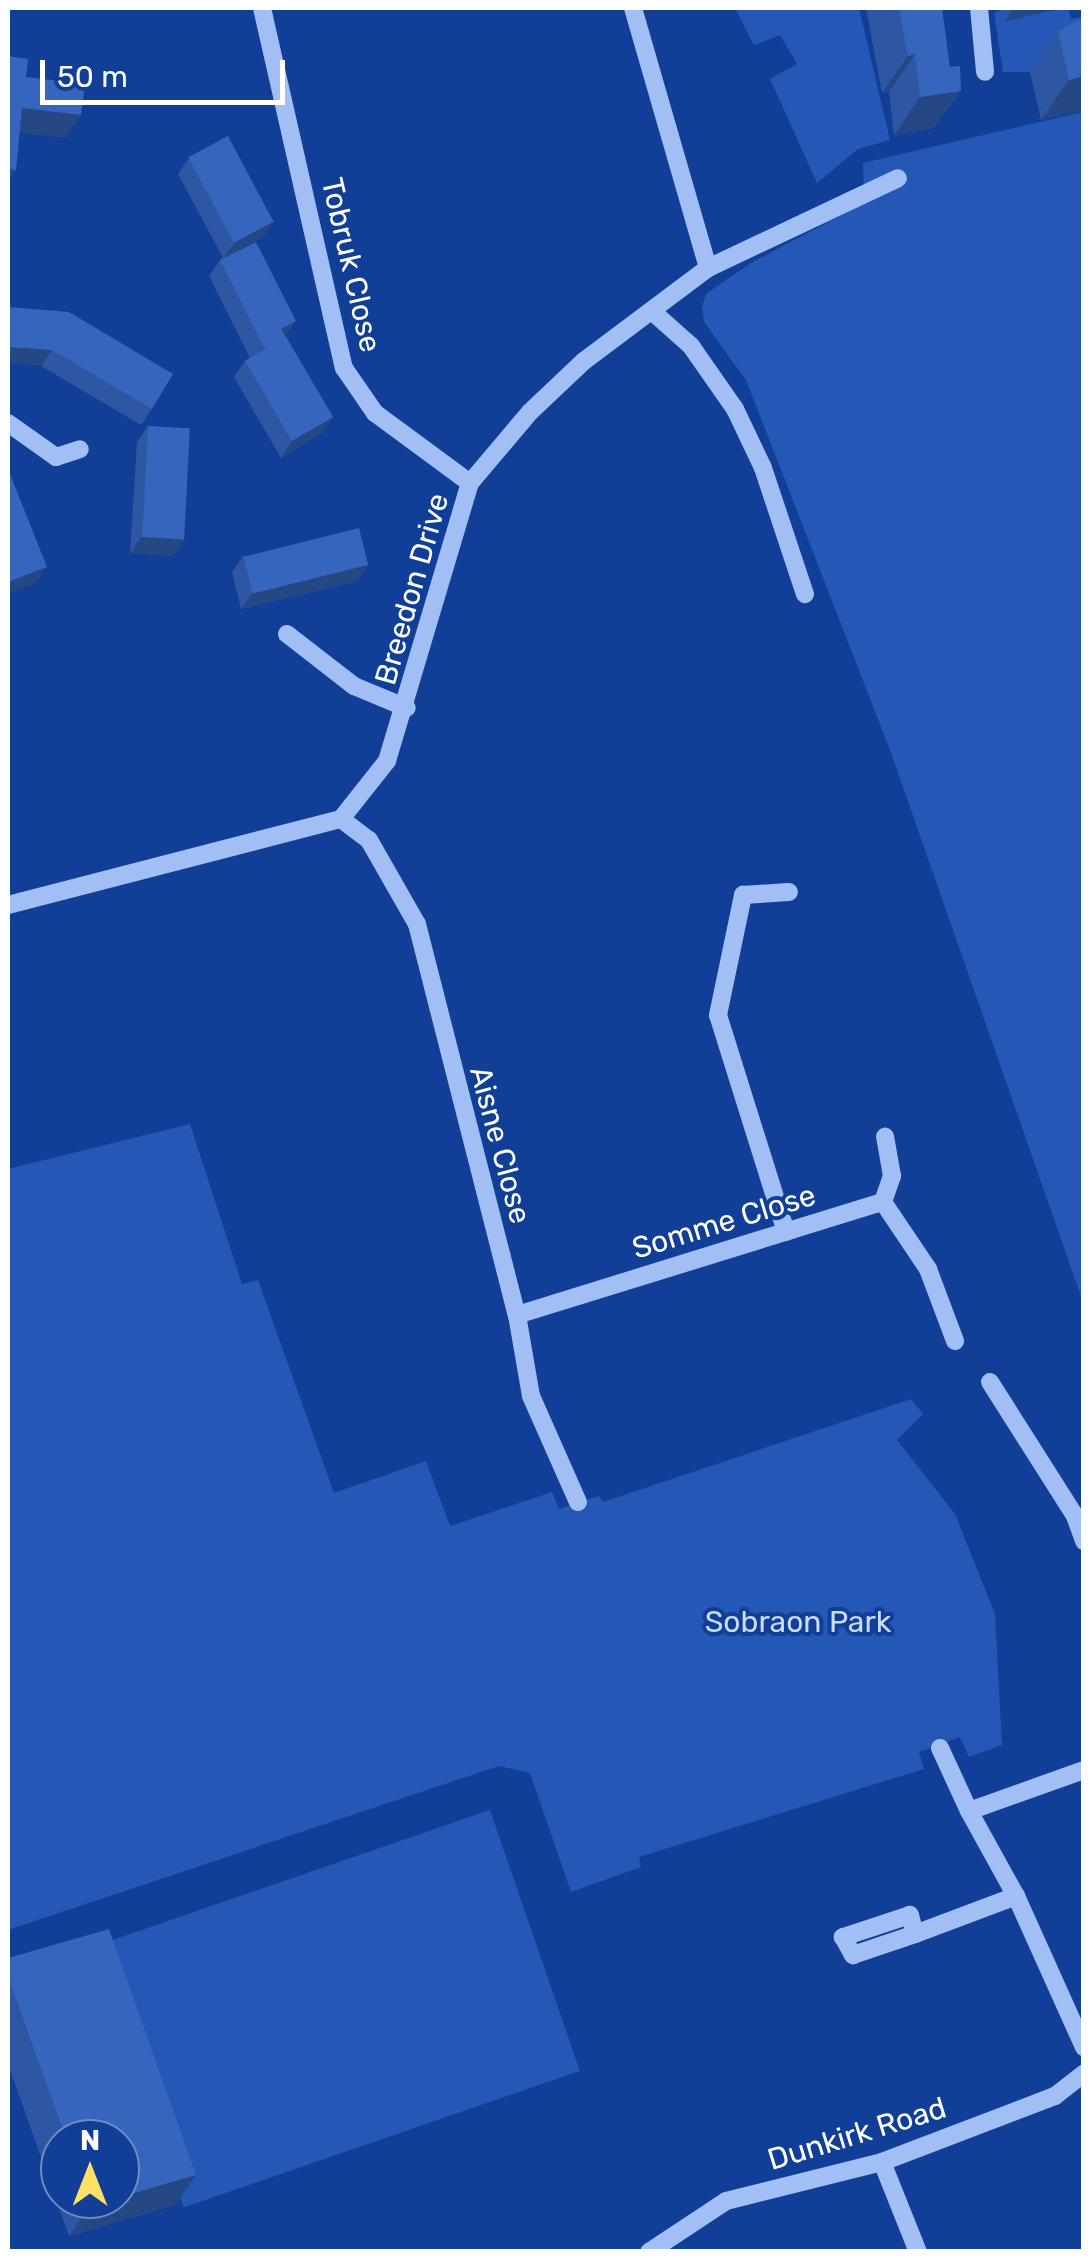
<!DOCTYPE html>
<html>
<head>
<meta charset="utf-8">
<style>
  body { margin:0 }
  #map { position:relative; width:1091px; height:2259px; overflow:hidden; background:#113f97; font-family:Rubik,sans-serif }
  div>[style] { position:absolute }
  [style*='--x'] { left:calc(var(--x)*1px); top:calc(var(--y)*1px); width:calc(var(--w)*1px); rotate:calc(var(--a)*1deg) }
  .green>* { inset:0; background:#2457b6; transform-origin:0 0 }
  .minor>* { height:18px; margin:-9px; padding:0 9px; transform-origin:9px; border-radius:9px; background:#a1bff4 }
  .wall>* { inset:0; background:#2e57a3 }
  .shaded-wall>* { inset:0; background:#254784 }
  .building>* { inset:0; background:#3565bd; transform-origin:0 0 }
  span { translate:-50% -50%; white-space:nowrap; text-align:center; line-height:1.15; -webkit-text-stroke:8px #113f97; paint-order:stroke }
  .street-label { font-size:30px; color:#fff }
  .park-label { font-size:30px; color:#c9dcfe }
  .frame { position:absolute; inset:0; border:10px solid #fff; pointer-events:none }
  .north { position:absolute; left:40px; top:2119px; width:100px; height:100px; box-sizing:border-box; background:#113f97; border:2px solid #708cc1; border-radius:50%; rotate:0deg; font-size:28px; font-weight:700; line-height:40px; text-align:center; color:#fff }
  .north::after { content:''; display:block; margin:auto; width:35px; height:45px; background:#ffe164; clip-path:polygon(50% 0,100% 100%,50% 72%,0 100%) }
  .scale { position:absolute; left:40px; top:60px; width:245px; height:45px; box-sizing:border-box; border:5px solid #fff; border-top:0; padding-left:12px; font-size:30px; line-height:35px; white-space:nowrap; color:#fff; -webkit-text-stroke:8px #113f97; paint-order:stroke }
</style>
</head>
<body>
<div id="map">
  <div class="green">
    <i style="clip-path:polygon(735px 8px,859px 8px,890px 140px,858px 149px,817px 183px,770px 79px,797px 64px,780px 35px,754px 45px)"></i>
    <i style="clip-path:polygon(1004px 8px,1006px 21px,1062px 8px,1069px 8px,1071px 19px,1083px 17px,1083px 89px,1053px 60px,1030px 72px,1003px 72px,994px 13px)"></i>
    <i style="clip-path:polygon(1083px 112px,1083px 1302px,890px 750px,746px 380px,704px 322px,702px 307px,706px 294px,751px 263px,864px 203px,863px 163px)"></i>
    <i style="clip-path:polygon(190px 1124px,242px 1284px,258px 1280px,334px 1493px,426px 1461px,450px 1526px,552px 1492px,559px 1509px,599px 1496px,603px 1502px,911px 1399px,923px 1414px,897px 1440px,955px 1514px,995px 1614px,1002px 1745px,969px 1757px,960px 1737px,919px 1752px,924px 1769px,639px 1857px,641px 1867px,571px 1892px,530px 1773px,499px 1766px,8px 1930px,8px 1169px)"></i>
    <i style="left:490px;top:1810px;width:276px;height:419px;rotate:71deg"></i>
  </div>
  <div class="minor">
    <i style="--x:262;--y:8;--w:369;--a:77.2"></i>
    <i style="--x:344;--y:368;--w:55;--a:55.4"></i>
    <i style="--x:375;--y:413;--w:118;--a:36.4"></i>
    <i style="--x:633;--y:8;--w:271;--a:73.9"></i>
    <i style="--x:979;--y:8;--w:64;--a:84.6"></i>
    <i style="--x:654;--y:313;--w:50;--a:41.7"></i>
    <i style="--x:691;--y:346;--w:77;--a:55.1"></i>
    <i style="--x:735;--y:409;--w:65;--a:64.6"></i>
    <i style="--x:763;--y:468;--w:133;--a:71.6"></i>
    <i style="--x:8;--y:423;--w:59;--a:35.3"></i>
    <i style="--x:56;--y:457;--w:25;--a:-18"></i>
    <i style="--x:287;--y:634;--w:85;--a:37.8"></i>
    <i style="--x:354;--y:686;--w:57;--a:22.5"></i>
    <i style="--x:341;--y:819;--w:35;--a:37"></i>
    <i style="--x:369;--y:840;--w:97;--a:60.3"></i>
    <i style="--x:417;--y:924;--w:404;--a:75.7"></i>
    <i style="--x:517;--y:1315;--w:82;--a:80.2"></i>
    <i style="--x:531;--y:1396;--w:116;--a:66.1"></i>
    <i style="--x:8;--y:905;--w:344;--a:-14.5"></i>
    <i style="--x:341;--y:819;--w:74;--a:-51.6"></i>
    <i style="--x:387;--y:761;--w:290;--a:-73.4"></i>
    <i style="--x:470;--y:483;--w:93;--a:-49.8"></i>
    <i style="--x:530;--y:412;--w:74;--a:-43.4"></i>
    <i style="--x:584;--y:361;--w:155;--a:-36.9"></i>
    <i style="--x:708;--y:268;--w:210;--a:-25.3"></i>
    <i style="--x:883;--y:1202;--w:81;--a:56.1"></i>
    <i style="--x:928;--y:1269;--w:77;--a:69.4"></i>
    <i style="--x:786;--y:1232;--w:227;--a:-107.4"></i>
    <i style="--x:718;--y:1015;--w:123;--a:-78.2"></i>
    <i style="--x:743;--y:895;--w:46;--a:-3.7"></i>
    <i style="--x:517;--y:1315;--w:383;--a:-17.2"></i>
    <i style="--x:883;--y:1202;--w:28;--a:-71"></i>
    <i style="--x:892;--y:1176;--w:40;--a:-100"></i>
    <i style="--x:990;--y:1382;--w:159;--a:57.6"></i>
    <i style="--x:1075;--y:1516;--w:27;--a:70"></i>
    <i style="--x:940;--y:1748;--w:69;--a:65.3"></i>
    <i style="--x:1084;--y:1770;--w:122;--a:160.4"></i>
    <i style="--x:969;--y:1811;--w:97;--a:61.1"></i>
    <i style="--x:1016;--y:1896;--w:166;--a:65.8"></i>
    <i style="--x:915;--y:1934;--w:20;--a:-105"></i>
    <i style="--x:910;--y:1915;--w:71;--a:161.8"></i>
    <i style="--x:843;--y:1937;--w:21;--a:61"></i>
    <i style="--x:853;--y:1955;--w:65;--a:-18.7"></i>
    <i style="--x:915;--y:1934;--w:108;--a:-20.6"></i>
    <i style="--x:882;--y:2162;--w:97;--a:68.2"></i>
    <i style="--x:649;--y:2252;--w:92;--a:-33.5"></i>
    <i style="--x:726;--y:2201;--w:161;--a:-14"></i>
    <i style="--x:882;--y:2162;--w:185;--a:-20.9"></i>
    <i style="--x:1055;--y:2096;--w:37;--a:-38"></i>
  </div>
  <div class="wall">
    <i style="clip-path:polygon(866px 8px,942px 8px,934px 128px,894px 135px,889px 92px,882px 93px)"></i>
    <i style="clip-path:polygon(1004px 8px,1061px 8px,1005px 21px)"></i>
    <i style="clip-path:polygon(1058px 31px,1084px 77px,1084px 110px,1041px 120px,1030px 72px)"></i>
    <i style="clip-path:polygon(189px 158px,274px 221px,263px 237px,231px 254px,286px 336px,333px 417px,322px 433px,281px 458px,234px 377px,245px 361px,250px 358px,209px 276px,220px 260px,223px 258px,178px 174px)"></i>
    <i style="clip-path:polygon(8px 307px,152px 409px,141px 425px,41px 366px)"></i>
    <i style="clip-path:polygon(148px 426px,184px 540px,173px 556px,130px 553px,137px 442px)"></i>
    <i style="clip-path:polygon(243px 556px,368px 565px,357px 581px,241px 609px,232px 572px)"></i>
    <i style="clip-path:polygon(evenodd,8px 1958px,175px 2205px,69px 2236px,8px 2064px,8px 1958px,60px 2139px,120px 2139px,120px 2199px,60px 2199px,60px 2139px)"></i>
  </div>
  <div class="shaded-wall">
    <i style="clip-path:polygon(1014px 8px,1061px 8px,1005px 21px)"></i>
    <i style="clip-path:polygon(915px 54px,889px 92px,882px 93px,908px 56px)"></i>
    <i style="clip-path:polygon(1084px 76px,1084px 110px,1041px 120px,1069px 80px)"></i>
    <i style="clip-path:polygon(961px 91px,934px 128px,894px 135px,920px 97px)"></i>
    <i style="clip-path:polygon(22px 108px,81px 115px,65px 138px,8px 132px)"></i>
    <i style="clip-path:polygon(8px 169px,16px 170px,8px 182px)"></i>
    <i style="clip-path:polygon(274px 221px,263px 237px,223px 259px,235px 242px)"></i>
    <i style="clip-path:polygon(296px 321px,285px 337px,281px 329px)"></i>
    <i style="clip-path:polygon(8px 347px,52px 350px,41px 366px,8px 363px)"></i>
    <i style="clip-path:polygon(333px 417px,322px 433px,281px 458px,292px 441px)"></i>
    <i style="clip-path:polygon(141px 537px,184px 540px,173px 556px,130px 553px)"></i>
    <i style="clip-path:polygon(368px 565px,357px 581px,241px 609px,252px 593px)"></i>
    <i style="clip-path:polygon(47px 567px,36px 583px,8px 594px,8px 582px)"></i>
    <i style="clip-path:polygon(196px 2175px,175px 2205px,69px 2236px,90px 2206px,113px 2199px,120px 2199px,120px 2197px)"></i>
  </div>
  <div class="building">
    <i style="clip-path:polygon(899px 8px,942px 8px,950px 67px,960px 66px,961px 91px,920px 97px,915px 54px,908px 56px)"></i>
    <i style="clip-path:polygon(1081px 19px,1084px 20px,1084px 76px,1069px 80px,1058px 31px)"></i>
    <i style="clip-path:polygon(8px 56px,28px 59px,26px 77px,85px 84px,81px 115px,22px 108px,16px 170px,8px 169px)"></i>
    <i style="left:228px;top:136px;width:97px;height:45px;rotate:62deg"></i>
    <i style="clip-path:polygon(256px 242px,296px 321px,281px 329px,333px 417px,292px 441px,245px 361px,265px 349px,220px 260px)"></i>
    <i style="clip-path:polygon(8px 307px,69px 312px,173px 374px,152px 409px,52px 350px,8px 347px)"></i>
    <i style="left:148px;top:426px;width:42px;height:111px;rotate:3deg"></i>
    <i style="clip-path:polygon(8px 469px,47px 567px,8px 582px)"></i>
    <i style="left:359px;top:528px;width:38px;height:119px;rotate:76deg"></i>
    <i style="clip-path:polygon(109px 1929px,196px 2175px,120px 2197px,120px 2139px,66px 2139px,8px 1976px,8px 1958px)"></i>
    <i style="clip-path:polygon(87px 2199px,113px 2199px,90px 2206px)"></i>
  </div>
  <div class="street-label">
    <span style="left:351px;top:265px;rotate:77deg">Tobruk Close</span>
    <span style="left:412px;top:589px;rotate:-74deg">Breedon Drive</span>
    <span style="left:500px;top:1145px;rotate:75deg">Aisne Close</span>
    <span style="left:724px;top:1222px;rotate:-17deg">Somme Close</span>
    <span style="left:857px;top:2134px;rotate:-17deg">Dunkirk Road</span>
  </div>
  <div class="park-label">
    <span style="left:798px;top:1622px">Sobraon Park</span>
  </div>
  <div class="frame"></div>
  <div class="north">N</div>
  <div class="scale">50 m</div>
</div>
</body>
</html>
